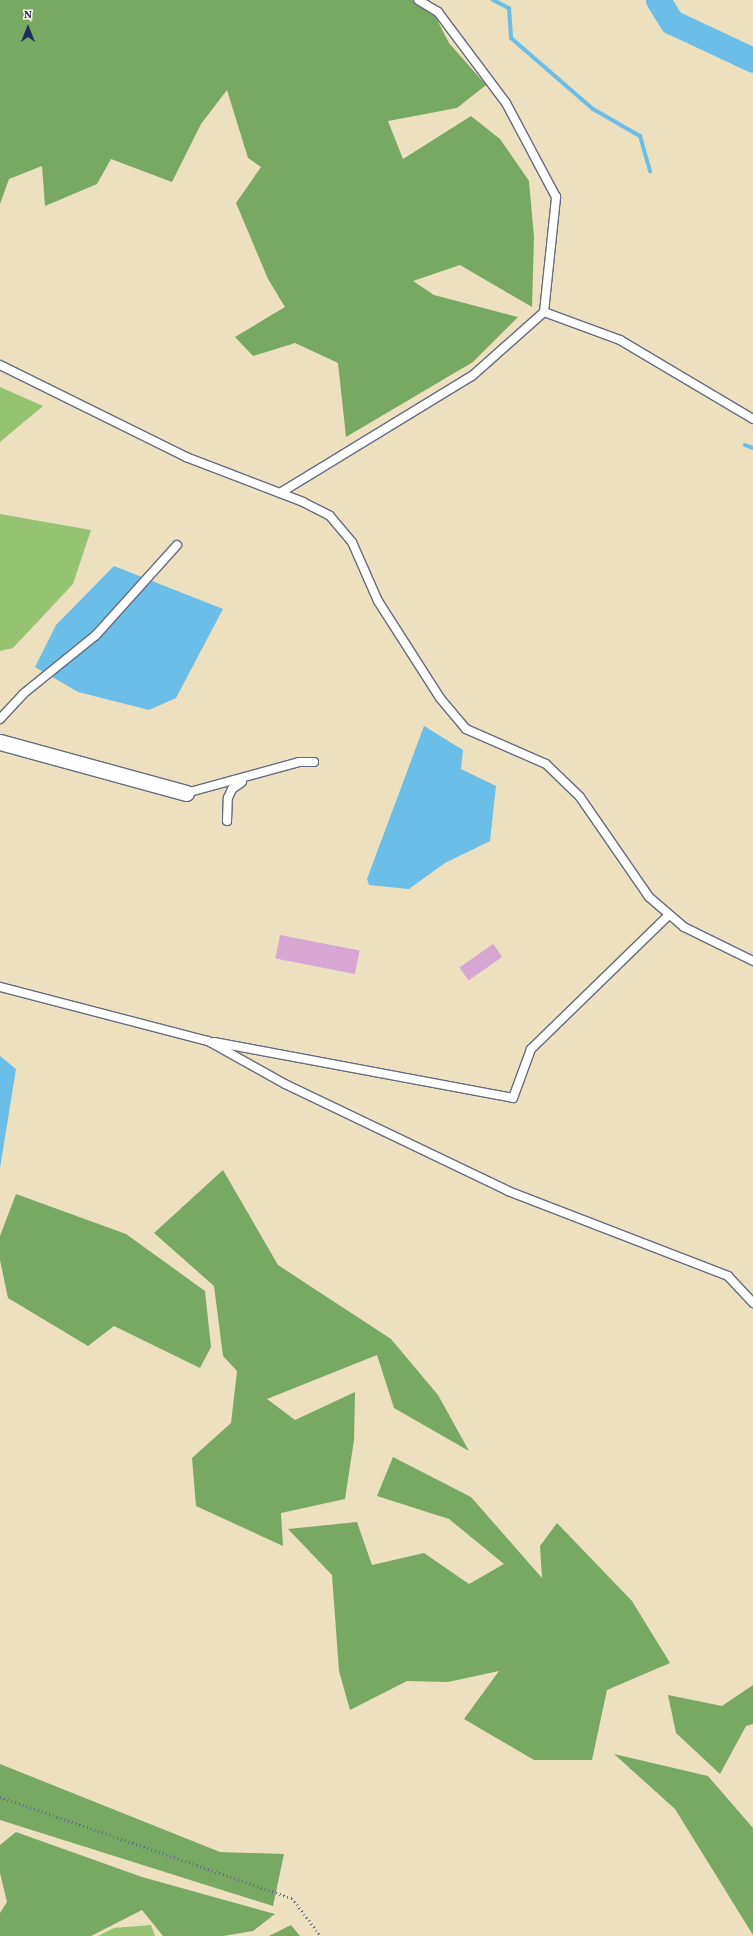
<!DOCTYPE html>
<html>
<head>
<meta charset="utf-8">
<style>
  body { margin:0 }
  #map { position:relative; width:753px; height:1936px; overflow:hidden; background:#ede0bf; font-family:Vollkorn,serif }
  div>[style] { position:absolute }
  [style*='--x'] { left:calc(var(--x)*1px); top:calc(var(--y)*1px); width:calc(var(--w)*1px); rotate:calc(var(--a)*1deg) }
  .green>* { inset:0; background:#95c371 }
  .forest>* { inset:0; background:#78a963 }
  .water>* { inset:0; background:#6bbee7 }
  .stream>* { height:4px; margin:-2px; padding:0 2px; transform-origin:2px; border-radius:2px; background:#6bbee7 }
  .river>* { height:25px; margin:-12.5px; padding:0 12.5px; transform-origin:12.5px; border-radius:12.5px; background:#6bbee7 }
  .building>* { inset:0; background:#d7a6d3; transform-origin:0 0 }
  .path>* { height:2.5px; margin-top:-1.25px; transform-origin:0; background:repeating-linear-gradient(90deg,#646d80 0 1px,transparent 0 4px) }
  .roads { filter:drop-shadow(1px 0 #646d80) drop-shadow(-1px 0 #646d80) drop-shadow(0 1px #646d80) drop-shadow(0 -1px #646d80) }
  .service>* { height:8px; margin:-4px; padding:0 4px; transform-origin:4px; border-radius:4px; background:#fff }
  .minor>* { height:15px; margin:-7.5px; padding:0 7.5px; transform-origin:7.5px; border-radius:7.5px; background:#fff }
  span { translate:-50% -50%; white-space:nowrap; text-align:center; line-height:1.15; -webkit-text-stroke:4px #f7f3e8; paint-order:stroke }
  .north { position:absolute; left:8px; top:8px; width:40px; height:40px; -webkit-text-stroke:3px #f7f3e8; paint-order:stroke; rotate:0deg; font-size:11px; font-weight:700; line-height:16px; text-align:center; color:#1b2f5e }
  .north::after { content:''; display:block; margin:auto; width:14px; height:18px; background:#1b2f5e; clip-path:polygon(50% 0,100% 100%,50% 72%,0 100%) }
</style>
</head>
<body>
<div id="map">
  <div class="green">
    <i style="clip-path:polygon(0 387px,43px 406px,0 442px)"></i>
    <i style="clip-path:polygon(0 514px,91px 530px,73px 584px,13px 648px,0 651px)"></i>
    <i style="clip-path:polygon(151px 1925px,155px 1936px,98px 1936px,114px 1928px)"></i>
  </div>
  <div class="forest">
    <i style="clip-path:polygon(0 0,414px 0,431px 8px,449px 43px,486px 85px,457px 108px,388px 121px,403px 159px,471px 116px,500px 139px,529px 181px,534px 237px,532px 307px,460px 265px,413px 281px,434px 295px,518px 317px,473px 362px,346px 437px,338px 363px,295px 343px,253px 356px,235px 337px,285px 307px,268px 279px,236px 203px,261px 167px,248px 158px,227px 90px,201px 124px,172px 182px,111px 159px,97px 184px,45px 206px,42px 166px,9px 179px,0 204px)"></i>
    <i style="clip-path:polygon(223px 1170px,278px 1265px,391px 1339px,438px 1395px,469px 1451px,394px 1408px,377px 1355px,267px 1399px,295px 1420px,355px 1392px,354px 1440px,345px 1499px,281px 1513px,283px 1546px,196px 1506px,192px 1458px,231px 1423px,237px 1371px,223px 1356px,214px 1286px,154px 1233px)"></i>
    <i style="clip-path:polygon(16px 1194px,126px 1234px,205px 1291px,211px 1347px,200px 1368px,114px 1326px,88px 1346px,8px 1298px,0 1260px,0 1236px)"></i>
    <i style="clip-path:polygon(393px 1457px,471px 1497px,542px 1578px,540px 1546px,557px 1523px,632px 1601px,670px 1663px,607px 1690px,592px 1760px,534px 1760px,464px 1719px,499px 1671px,448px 1682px,407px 1681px,350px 1710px,339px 1671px,332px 1575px,288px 1529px,357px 1522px,372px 1565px,424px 1553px,469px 1584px,504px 1564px,449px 1519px,377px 1496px)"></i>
    <i style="clip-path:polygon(753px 1685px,753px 1724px,746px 1726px,720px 1774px,676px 1733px,668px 1695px,722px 1706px)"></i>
    <i style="clip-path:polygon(614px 1754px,708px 1776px,753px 1828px,753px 1935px,675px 1809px)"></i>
    <i style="clip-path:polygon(0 1764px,220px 1852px,284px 1854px,273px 1906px,0 1820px)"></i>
    <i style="clip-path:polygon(16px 1832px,142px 1877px,275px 1914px,253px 1931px,223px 1936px,163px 1936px,142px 1910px,91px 1936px,0 1936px,0 1913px,7px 1902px,0 1873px,0 1845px)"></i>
    <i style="clip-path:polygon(291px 1925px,300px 1936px,269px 1936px)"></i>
  </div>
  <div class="water">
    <i style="clip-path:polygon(114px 566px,223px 609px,176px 698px,149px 710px,78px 692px,35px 667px,56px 625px)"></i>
    <i style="clip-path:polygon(424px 726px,463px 750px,461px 769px,496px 786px,490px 841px,445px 863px,409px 889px,369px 885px,367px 879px)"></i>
    <i style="clip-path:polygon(0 1056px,16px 1069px,0 1168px)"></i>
  </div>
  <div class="stream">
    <i style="--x:493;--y:0;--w:18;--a:27"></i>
    <i style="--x:509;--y:8;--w:30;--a:86"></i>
    <i style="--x:511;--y:38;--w:108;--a:40.9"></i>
    <i style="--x:593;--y:109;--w:54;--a:29.9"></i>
    <i style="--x:640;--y:136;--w:37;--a:74"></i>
    <i style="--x:745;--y:445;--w:9;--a:21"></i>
  </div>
  <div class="river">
    <i style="--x:658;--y:0;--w:26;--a:58"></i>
    <i style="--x:672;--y:22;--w:89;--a:25.1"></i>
  </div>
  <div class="building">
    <i style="left:280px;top:935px;width:81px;height:24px;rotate:11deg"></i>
    <i style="left:493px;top:944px;width:16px;height:41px;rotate:55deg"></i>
  </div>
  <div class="path">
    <i style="--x:0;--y:1797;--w:309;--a:19.1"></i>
    <i style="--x:292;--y:1898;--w:48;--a:52.7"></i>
  </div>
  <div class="roads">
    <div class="service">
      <i style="--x:544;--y:312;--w:81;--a:20.2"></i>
      <i style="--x:620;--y:340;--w:155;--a:30.7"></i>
      <i style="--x:0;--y:365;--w:208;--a:26.3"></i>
      <i style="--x:186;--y:457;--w:125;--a:21"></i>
      <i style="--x:303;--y:502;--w:30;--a:27"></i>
      <i style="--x:330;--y:516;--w:34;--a:50"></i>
      <i style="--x:352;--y:542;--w:64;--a:66.2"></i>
      <i style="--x:378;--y:601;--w:115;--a:57.4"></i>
      <i style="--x:440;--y:698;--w:40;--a:50"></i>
      <i style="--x:466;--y:729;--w:87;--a:23.6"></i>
      <i style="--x:546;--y:764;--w:47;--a:44.1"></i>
      <i style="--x:580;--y:797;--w:121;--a:55.4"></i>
      <i style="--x:649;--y:897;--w:46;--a:40.6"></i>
      <i style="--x:684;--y:927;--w:77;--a:26.2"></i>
      <i style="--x:280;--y:493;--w:225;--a:-31.4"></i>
      <i style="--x:472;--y:376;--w:96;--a:-41.6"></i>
      <i style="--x:544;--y:312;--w:116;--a:-84"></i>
      <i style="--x:556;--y:197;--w:106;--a:-118"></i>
      <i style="--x:506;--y:103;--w:114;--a:-126.8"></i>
      <i style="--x:438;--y:12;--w:23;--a:-149"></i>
      <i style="--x:0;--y:719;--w:34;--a:-47"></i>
      <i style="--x:23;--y:694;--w:94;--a:-38.9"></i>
      <i style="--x:96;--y:635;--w:121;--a:-48"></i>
      <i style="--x:186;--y:793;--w:117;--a:-15.3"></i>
      <i style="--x:299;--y:762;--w:15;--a:0"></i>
      <i style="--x:227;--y:821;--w:23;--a:-88"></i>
      <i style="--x:228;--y:798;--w:10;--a:-66"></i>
      <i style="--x:232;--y:789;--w:12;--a:-35"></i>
      <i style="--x:0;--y:987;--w:215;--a:14.6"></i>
      <i style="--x:208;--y:1041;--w:88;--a:29.2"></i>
      <i style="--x:285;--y:1084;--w:247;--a:25.6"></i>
      <i style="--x:508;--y:1191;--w:236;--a:21.1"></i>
      <i style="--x:728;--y:1276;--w:37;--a:47"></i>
      <i style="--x:214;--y:1042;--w:304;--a:10.6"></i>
      <i style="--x:513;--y:1098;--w:52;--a:-69.8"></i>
      <i style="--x:531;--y:1049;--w:192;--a:-44.2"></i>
    </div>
    <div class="minor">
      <i style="--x:0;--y:742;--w:193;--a:15.3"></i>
    </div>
  </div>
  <div class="north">N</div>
</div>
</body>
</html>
